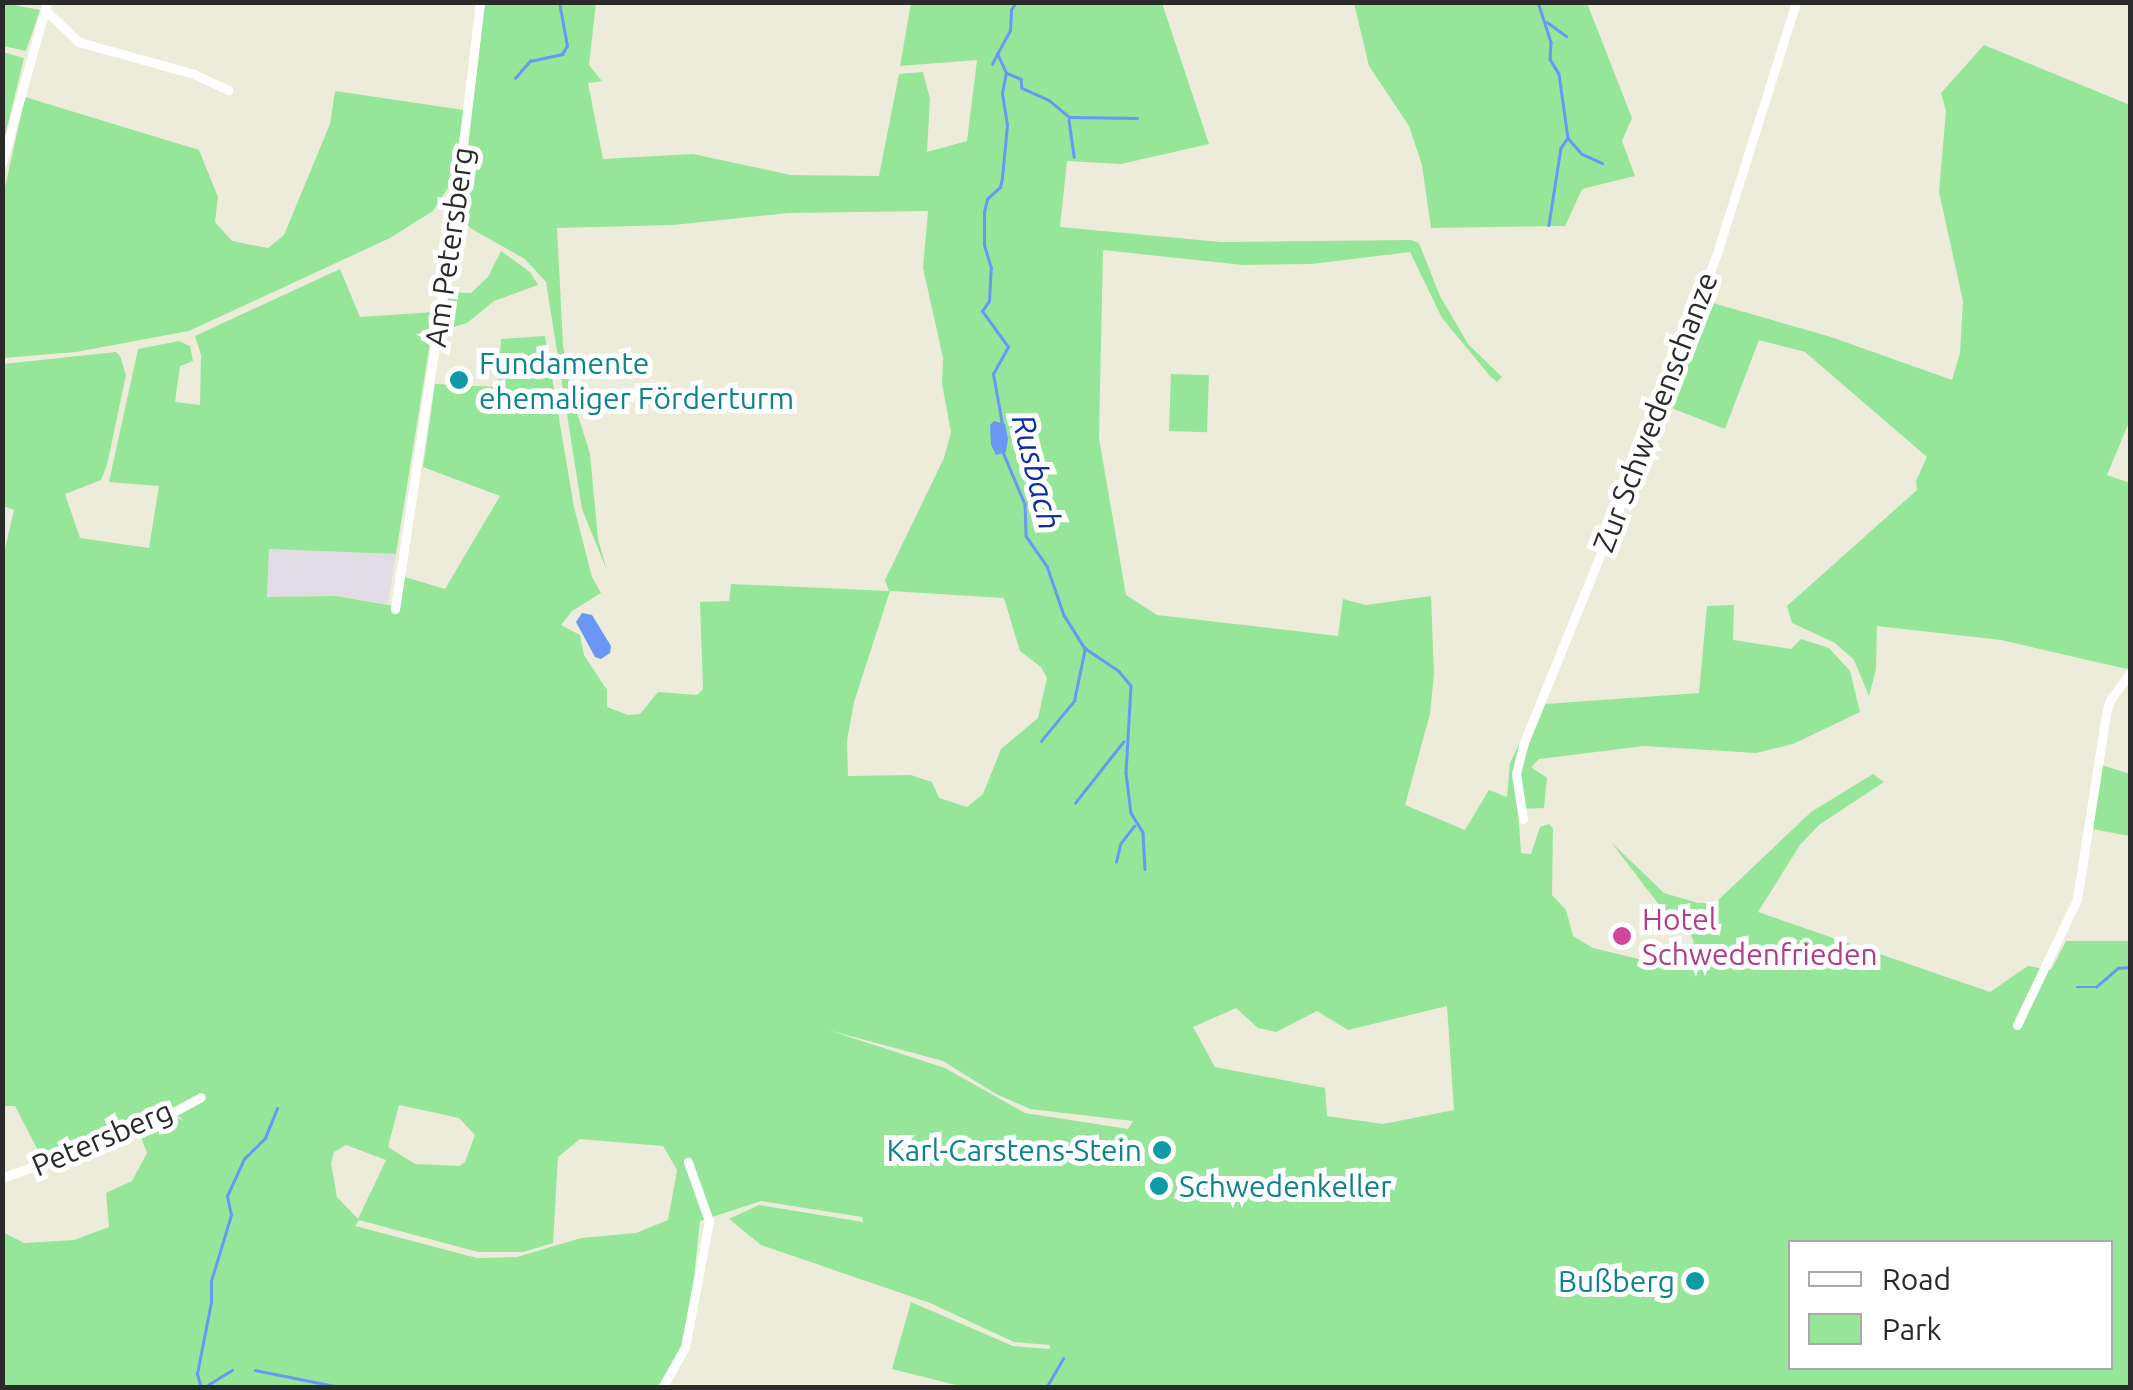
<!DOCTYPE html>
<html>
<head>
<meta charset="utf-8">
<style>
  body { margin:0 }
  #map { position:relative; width:2133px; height:1390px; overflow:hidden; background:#edecdb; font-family:Ubuntu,sans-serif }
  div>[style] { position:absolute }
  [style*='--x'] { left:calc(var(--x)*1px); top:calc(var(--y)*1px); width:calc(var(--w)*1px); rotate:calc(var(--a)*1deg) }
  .industrial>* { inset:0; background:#e2dce5 }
  .green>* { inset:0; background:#95e699; transform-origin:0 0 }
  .water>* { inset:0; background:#6998f4 }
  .stream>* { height:2.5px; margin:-1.25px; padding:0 1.25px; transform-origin:1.25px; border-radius:1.25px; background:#6998f4 }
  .street>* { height:9px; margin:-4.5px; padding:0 4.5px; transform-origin:4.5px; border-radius:4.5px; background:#fff }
  .dots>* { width:28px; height:28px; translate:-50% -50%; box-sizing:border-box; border:5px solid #fff; border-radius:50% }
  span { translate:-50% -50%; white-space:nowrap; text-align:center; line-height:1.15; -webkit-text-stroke:10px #fff; paint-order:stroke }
  .street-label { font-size:30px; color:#2a2a2a }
  .culture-label { font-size:30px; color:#0d838f }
  .left { translate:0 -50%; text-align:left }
  .right { translate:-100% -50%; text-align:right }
  .hotel-label { font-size:30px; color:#b23c85 }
  .water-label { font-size:32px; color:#072fa1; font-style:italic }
  .frame { position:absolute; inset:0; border:5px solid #2a2a2a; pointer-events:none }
  .legend { position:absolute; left:1788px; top:1240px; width:325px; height:130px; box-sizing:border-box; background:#fff; border:2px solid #aaa; margin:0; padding:12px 18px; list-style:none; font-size:30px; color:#2a2a2a }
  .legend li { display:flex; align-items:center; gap:20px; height:50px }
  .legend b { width:50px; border:2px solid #aaa }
</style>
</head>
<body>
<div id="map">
  <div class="industrial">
    <i style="clip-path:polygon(269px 549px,396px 554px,388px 604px,335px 596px,267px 597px)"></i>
  </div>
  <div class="green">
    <i style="clip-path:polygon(3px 3px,40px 10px,26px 51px,3px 46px)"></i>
    <i style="clip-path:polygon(evenodd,485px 3px,596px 3px,589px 65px,602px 81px,588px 83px,603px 159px,693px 154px,791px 175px,879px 176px,899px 74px,923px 72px,930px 99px,927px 152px,967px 141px,977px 60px,900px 66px,911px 3px,1162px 3px,1209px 144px,1121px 164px,1067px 161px,1060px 227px,1221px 242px,1411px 240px,1419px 243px,1440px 296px,1468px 344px,1502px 377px,1497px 382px,1490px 376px,1442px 318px,1410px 252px,1312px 264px,1243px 265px,1103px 250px,1099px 438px,1126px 595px,1157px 615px,1338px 636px,1343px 599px,1366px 605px,1431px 596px,1434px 674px,1430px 714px,1405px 805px,1465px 830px,1489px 790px,1507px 797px,1510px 763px,1522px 738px,1530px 740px,1545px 704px,1699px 693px,1707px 606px,1734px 605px,1733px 640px,1791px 649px,1801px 639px,1829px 648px,1850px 671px,1860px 712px,1793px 744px,1756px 753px,1644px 746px,1539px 759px,1531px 767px,1547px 778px,1544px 808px,1518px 809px,1521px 853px,1531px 854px,1540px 827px,1549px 824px,1553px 828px,1552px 895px,1566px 910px,1573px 936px,1593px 948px,1680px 969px,1694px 942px,1690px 933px,1666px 914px,1611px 842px,1664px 893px,1698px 903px,1715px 903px,1811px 812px,1873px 774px,1884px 782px,1819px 825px,1800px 845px,1758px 912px,1990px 992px,2028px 966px,2051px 970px,2066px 941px,2130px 941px,2130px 1387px,964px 1387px,892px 1369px,911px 1302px,1013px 1346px,1050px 1349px,1050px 1345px,1014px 1342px,930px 1303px,761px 1245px,729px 1219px,759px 1205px,863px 1222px,862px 1217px,761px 1201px,700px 1221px,692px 1296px,681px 1347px,658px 1387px,3px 1387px,2px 1226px,5px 1233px,24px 1243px,74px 1240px,109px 1227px,106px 1193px,132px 1181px,147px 1153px,139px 1132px,173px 1117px,184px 1120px,169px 1111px,44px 1162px,15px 1106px,3px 1106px,2px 562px,14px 510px,3px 506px,3px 364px,116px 352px,120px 356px,126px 375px,107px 465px,101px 480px,65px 494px,80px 538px,149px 548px,159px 486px,109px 482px,138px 349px,179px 341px,190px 346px,193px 361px,180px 366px,175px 402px,200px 405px,201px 355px,195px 336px,340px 269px,360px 317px,435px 312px,396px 554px,269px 549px,267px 597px,336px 596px,400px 607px,405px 577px,445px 589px,500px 496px,423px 467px,435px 384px,498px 387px,501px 339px,545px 336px,574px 507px,592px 577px,601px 593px,572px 611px,561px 625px,580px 635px,584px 655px,607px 690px,607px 707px,628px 715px,640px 714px,658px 692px,697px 695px,703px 689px,700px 602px,729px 601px,731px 584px,889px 591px,885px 580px,944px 458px,951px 432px,942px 384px,943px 358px,923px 268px,928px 211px,788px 213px,673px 225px,557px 228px,563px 345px,571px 393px,590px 454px,598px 539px,607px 571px,582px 509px,546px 282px,525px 259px,470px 228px,460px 211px,485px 3px,890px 591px,1004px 598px,1020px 651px,1041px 667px,1047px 678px,1038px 718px,1001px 749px,983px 794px,967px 807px,939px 798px,932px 782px,911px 775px,848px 776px,847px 741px,854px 702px,890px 591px,485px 3px,1447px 1006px,1454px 1110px,1383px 1124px,1327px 1116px,1325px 1088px,1215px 1067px,1193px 1027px,1236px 1008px,1258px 1028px,1276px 1032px,1317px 1011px,1348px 1030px,1447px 1006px,485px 3px,828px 1030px,943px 1061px,996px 1094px,1030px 1109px,1133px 1121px,1128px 1129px,1025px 1113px,945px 1068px,828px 1030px,485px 3px,399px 1105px,459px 1118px,475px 1135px,465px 1162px,460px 1166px,415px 1164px,388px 1147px,399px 1105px,485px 3px,580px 1139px,663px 1146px,677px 1170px,668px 1220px,636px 1233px,581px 1238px,517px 1257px,477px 1258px,355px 1226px,359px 1220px,478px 1252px,523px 1252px,553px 1243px,558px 1157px,580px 1139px,485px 3px,346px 1145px,386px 1160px,358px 1219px,337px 1197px,331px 1163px,334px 1152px,346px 1145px,485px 3px,1790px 1242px,2110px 1242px,2110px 1368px,1790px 1368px,1790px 1242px)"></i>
    <i style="clip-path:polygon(1354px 3px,1587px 3px,1632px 118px,1622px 141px,1635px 176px,1582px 189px,1565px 226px,1431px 228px,1422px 165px,1409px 126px,1369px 66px)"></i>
    <i style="clip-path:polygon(1984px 45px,2130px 105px,2130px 420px,2107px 475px,2130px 483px,2130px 666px,2127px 669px,2001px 640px,1877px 626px,1876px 669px,1869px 696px,1854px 660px,1835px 643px,1792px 623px,1787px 606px,1917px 490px,1916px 481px,1927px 457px,1805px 352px,1759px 340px,1725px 429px,1674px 409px,1668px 400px,1706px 301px,1831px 337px,1952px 380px,1960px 353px,1963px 301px,1939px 192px,1946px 111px,1941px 93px)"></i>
    <i style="clip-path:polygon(3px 52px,24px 58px,3px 144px,2px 52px)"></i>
    <i style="clip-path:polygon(335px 91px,464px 110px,453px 180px,433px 211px,390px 238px,189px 331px,76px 352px,3px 358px,3px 196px,25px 97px,199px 150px,218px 197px,215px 222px,232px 241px,268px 248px,284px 235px,330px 124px)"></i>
    <i style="clip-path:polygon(501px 251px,530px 272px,538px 285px,494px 301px,467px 323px,443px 330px,449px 292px,471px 293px,488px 277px)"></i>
    <i style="left:1171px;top:374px;width:38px;height:57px;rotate:2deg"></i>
    <i style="clip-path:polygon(2102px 765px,2130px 774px,2130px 836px,2092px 829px)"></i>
  </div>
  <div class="water">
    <i style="clip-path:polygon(994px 421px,1005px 424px,1008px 439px,1006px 452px,996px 455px,991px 445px,990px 425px)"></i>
    <i style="clip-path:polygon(582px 613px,592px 615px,611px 646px,610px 653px,601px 659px,595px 657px,576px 622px)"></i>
  </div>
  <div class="stream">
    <i style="--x:1538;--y:2;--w:42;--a:72"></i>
    <i style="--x:1551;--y:42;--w:17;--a:93"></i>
    <i style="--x:1550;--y:59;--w:17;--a:59"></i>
    <i style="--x:1559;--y:74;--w:65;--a:82"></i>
    <i style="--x:1568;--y:138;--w:12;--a:125"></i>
    <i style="--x:1561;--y:148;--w:78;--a:98.9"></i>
    <i style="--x:1547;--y:22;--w:24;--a:36"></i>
    <i style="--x:992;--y:64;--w:11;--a:-63"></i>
    <i style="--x:1007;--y:73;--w:15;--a:23"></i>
    <i style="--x:1021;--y:79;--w:9;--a:84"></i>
    <i style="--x:1022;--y:88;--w:30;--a:24"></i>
    <i style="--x:1049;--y:100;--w:26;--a:40"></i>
    <i style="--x:1069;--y:117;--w:68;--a:0.8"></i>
    <i style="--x:515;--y:78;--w:23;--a:-49"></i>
    <i style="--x:530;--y:61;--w:33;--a:-12"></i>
    <i style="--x:562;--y:54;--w:9;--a:-58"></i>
    <i style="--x:567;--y:46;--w:45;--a:-100.3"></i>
    <i style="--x:1069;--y:120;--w:37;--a:82"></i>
    <i style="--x:1568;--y:138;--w:21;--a:49"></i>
    <i style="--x:1582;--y:154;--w:22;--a:24"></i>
    <i style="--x:1002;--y:424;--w:51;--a:-100.2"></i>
    <i style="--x:993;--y:374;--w:31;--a:-61"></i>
    <i style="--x:1008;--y:347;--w:44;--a:-125.8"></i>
    <i style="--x:982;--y:311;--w:12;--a:-55"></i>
    <i style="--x:989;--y:301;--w:33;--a:-87"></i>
    <i style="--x:991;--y:268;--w:24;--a:-107"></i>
    <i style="--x:984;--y:245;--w:33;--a:-90"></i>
    <i style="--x:984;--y:212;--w:13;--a:-77"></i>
    <i style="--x:987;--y:199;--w:18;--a:-43"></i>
    <i style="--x:1000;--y:187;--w:9;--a:-77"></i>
    <i style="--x:1002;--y:178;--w:53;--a:-84.6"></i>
    <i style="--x:1007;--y:125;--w:32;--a:-99"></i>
    <i style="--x:1002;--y:93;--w:20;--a:-79"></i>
    <i style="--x:1006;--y:73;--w:21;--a:-115"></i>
    <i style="--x:997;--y:54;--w:26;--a:-61"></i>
    <i style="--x:1010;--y:31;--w:21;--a:-87"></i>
    <i style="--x:1011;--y:10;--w:9;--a:-58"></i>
    <i style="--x:1003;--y:452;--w:56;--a:67.1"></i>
    <i style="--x:1025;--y:504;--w:32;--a:88"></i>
    <i style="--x:1026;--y:536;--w:37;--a:55"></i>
    <i style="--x:1047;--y:566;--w:52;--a:70.9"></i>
    <i style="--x:1064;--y:615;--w:39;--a:58"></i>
    <i style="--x:1085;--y:648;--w:41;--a:34.1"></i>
    <i style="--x:1119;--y:671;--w:19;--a:51"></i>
    <i style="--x:1131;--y:686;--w:87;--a:93.3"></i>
    <i style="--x:1126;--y:773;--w:40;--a:82.9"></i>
    <i style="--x:1131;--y:813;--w:22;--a:58"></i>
    <i style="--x:1143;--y:832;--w:37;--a:87"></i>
    <i style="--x:1041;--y:741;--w:52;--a:-50.5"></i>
    <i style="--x:1074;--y:701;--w:54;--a:-78.3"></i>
    <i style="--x:1075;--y:803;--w:78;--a:-51.8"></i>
    <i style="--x:1116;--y:862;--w:18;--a:-77"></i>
    <i style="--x:1120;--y:844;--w:23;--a:-52"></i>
    <i style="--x:2077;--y:987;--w:19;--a:0"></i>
    <i style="--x:2096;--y:987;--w:29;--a:-41"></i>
    <i style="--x:2118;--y:968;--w:12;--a:-5"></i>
    <i style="--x:255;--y:1370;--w:91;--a:11.4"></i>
    <i style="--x:201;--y:1388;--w:15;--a:-106"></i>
    <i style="--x:197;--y:1374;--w:73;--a:-79"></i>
    <i style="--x:211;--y:1302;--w:21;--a:-90"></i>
    <i style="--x:211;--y:1281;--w:69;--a:-73.1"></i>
    <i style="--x:231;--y:1215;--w:19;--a:-102"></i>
    <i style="--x:227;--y:1196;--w:41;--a:-65.3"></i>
    <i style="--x:244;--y:1159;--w:30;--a:-45"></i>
    <i style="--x:265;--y:1138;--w:32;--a:-68"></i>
    <i style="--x:203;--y:1388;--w:34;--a:-32"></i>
    <i style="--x:1046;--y:1388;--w:34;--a:-60"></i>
  </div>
  <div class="street">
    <i style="--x:45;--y:10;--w:47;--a:43.3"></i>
    <i style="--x:79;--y:42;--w:119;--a:15.5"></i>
    <i style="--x:194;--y:74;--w:38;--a:25"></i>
    <i style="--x:2;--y:163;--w:167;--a:-74.4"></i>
    <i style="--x:395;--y:609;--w:393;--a:-81.4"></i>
    <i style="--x:454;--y:220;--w:220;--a:-83.2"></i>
    <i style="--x:1523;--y:819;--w:46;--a:-98.8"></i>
    <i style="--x:1516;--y:774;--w:30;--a:-76"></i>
    <i style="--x:1523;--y:745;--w:365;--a:-67.9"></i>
    <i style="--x:1660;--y:407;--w:164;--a:-69.7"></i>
    <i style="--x:1717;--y:253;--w:263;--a:-72.5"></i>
    <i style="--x:2017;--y:1025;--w:140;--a:-64.5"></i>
    <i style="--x:2077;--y:899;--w:187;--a:-81.1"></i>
    <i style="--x:2106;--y:714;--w:15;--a:-74"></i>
    <i style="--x:2110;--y:700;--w:34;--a:-53"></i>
    <i style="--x:2;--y:1178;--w:163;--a:-20.1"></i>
    <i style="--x:155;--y:1122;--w:52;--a:-28.5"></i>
    <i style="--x:662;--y:1388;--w:47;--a:-60.7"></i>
    <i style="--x:685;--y:1347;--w:128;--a:-79.2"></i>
    <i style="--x:709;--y:1221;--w:63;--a:-109.6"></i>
  </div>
  <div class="dots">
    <i style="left:459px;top:380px;background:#0f9aa8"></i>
    <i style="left:1622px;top:936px;background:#d1479c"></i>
    <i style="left:1162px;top:1150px;background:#0f9aa8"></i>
    <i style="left:1159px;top:1186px;background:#0f9aa8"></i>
    <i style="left:1695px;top:1281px;background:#0f9aa8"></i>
  </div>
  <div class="street-label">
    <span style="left:449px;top:247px;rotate:-82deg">Am Petersberg</span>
    <span style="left:1655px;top:412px;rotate:-69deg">Zur Schwedenschanze</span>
    <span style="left:102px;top:1138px;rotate:-23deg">Petersberg</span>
  </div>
  <div class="culture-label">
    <span class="left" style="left:479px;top:380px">Fundamente<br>ehemaliger Förderturm</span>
    <span class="right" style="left:1142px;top:1150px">Karl-Carstens-Stein</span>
    <span class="left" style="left:1179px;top:1186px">Schwedenkeller</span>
    <span class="right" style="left:1675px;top:1281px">Bußberg</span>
  </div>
  <div class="hotel-label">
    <span class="left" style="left:1642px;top:936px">Hotel<br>Schwedenfrieden</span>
  </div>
  <div class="water-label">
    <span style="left:1037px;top:472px;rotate:76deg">Rusbach</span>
  </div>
  <div class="frame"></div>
  <ul class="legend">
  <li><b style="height:12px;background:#fff"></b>Road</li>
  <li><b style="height:28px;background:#95e699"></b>Park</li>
  </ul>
</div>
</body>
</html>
